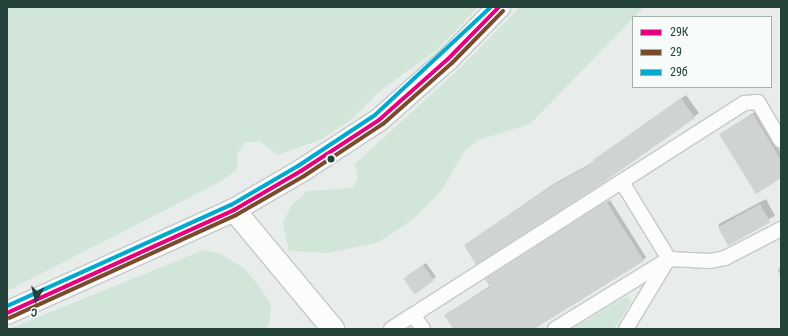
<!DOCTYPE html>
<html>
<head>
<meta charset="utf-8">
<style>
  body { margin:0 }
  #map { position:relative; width:788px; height:336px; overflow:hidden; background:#e8edeb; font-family:"Roboto Condensed",sans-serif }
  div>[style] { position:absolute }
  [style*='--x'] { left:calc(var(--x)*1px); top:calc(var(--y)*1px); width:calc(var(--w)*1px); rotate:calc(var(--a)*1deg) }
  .green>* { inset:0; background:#d1e6d8 }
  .shadow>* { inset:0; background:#0003; transform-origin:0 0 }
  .building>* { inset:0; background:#cfd4d2; transform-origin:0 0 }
  .roads { filter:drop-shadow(1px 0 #c5cac8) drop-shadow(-1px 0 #c5cac8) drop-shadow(0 1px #c5cac8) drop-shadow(0 -1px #c5cac8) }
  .lane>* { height:14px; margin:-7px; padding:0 7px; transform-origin:7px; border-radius:7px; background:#fcfcfc }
  .street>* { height:22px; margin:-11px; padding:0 11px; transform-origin:11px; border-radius:11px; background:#fcfcfc }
  .secondary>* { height:22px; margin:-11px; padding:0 11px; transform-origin:11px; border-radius:11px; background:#fcfcfc }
  .bus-1>* { height:4px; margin:-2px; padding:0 2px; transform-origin:2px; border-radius:2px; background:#e5007d }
  .bus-2>* { height:4px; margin:-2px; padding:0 2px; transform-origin:2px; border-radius:2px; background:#7a4b2a }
  .bus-3>* { height:4px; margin:-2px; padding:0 2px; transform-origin:2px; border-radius:2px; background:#00a9ce }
  .dots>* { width:11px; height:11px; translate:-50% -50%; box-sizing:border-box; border:2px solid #f7fbf9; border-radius:50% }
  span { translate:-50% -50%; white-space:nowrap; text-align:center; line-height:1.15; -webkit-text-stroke:3px #f7fbf9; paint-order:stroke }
  .frame { position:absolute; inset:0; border:8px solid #24423a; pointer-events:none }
  .legend { position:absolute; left:632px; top:16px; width:140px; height:72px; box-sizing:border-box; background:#f7fbf9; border:1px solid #a3b1ad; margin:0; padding:5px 7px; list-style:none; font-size:12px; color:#24423a }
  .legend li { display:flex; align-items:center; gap:8px; height:20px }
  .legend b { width:20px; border:1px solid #a3b1ad }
  .north { position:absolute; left:16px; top:280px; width:40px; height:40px; -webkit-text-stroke:3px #f7fbf9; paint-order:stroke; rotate:188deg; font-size:11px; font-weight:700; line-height:16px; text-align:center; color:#24423a }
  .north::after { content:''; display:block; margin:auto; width:14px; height:18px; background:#24423a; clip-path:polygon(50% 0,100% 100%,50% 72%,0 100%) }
</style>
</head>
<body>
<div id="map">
  <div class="green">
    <i style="clip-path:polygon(7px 7px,478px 7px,438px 49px,381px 90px,352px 119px,322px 139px,277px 155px,260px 141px,244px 143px,237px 155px,237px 170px,220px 182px,7px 291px)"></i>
    <i style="clip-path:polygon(520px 7px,644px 7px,530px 124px,478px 140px,465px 150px,442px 190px,412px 220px,379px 242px,329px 253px,289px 251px,283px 223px,291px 206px,307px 191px,352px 188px,358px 178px,355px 164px,459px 69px)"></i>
    <i style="clip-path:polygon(203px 250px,219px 253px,245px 269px,261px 289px,271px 304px,270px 322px,266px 329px,9px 329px)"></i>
    <i style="clip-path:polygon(623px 298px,629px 298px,631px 303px,614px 329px,572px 329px)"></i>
  </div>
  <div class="shadow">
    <i style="clip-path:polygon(686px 95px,699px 113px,694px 117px,465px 245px,552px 185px,595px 161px)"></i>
    <i style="clip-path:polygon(755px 112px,781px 153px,781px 177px,723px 132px)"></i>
    <i style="left:766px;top:199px;width:19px;height:54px;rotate:62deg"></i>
    <i style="clip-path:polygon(610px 200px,646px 257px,643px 260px,532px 329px,454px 329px,448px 313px,490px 286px,487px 279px)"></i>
    <i style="clip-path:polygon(426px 263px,436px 277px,433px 279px,407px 276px)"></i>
    <i style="clip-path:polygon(781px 267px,781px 276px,778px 270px)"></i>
  </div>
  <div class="building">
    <i style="clip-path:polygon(681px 98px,695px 118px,597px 187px,476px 265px,464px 245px,547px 189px,594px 162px,593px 160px)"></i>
    <i style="clip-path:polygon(753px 114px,781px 160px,781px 178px,756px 194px,719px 134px)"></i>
    <i style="clip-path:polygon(606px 201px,644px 261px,534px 329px,453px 329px,444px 315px,490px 287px,485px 279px)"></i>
    <i style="left:760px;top:204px;width:21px;height:48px;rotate:61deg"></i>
    <i style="left:423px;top:265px;width:19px;height:24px;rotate:54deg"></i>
  </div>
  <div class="roads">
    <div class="lane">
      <i style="--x:622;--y:182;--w:90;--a:58.6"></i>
      <i style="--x:413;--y:315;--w:17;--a:54"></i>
      <i style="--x:391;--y:329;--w:419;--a:-32.6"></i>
      <i style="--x:744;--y:103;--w:14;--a:-4"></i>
      <i style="--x:758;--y:102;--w:45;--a:59.5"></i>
      <i style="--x:555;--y:329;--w:134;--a:-31.6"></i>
      <i style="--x:669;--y:259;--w:41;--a:2.8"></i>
      <i style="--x:710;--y:261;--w:15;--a:-11"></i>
      <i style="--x:725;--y:258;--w:63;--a:-27.4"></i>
      <i style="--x:626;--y:329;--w:79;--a:-58.9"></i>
    </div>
    <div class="street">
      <i style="--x:234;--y:210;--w:155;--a:50.2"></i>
    </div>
    <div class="secondary">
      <i style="--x:7;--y:313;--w:249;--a:-24.4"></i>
      <i style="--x:234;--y:210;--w:78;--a:-30.2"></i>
      <i style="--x:301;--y:171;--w:93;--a:-33.2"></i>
      <i style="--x:379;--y:120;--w:92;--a:-41.5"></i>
      <i style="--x:448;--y:59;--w:73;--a:-45.6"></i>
    </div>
  </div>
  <div class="bus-1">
    <i style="--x:7;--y:313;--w:249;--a:-24.4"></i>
    <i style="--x:234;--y:210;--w:78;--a:-30.2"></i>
    <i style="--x:301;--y:171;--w:93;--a:-33.2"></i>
    <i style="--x:379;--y:120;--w:92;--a:-41.5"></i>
    <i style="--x:448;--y:59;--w:73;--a:-45.6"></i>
  </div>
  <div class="bus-2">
    <i style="--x:9;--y:318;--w:249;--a:-24.4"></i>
    <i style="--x:236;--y:215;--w:78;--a:-29.8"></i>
    <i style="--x:304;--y:176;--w:95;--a:-33.4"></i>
    <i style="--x:383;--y:124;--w:92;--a:-41.5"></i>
    <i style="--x:452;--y:63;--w:73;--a:-45.6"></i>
  </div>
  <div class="bus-3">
    <i style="--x:7;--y:306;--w:246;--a:-24.3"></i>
    <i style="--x:231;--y:205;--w:78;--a:-30.2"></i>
    <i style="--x:298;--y:166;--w:92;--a:-33.5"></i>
    <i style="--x:375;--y:115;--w:158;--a:-43"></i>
  </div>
  <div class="dots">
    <i style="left:331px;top:159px;background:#24423a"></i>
  </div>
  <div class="frame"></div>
  <ul class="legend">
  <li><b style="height:5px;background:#e5007d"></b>29К</li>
  <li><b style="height:5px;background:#7a4b2a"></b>29</li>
  <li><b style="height:5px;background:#00a9ce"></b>29б</li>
  </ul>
  <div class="north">С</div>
</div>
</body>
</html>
